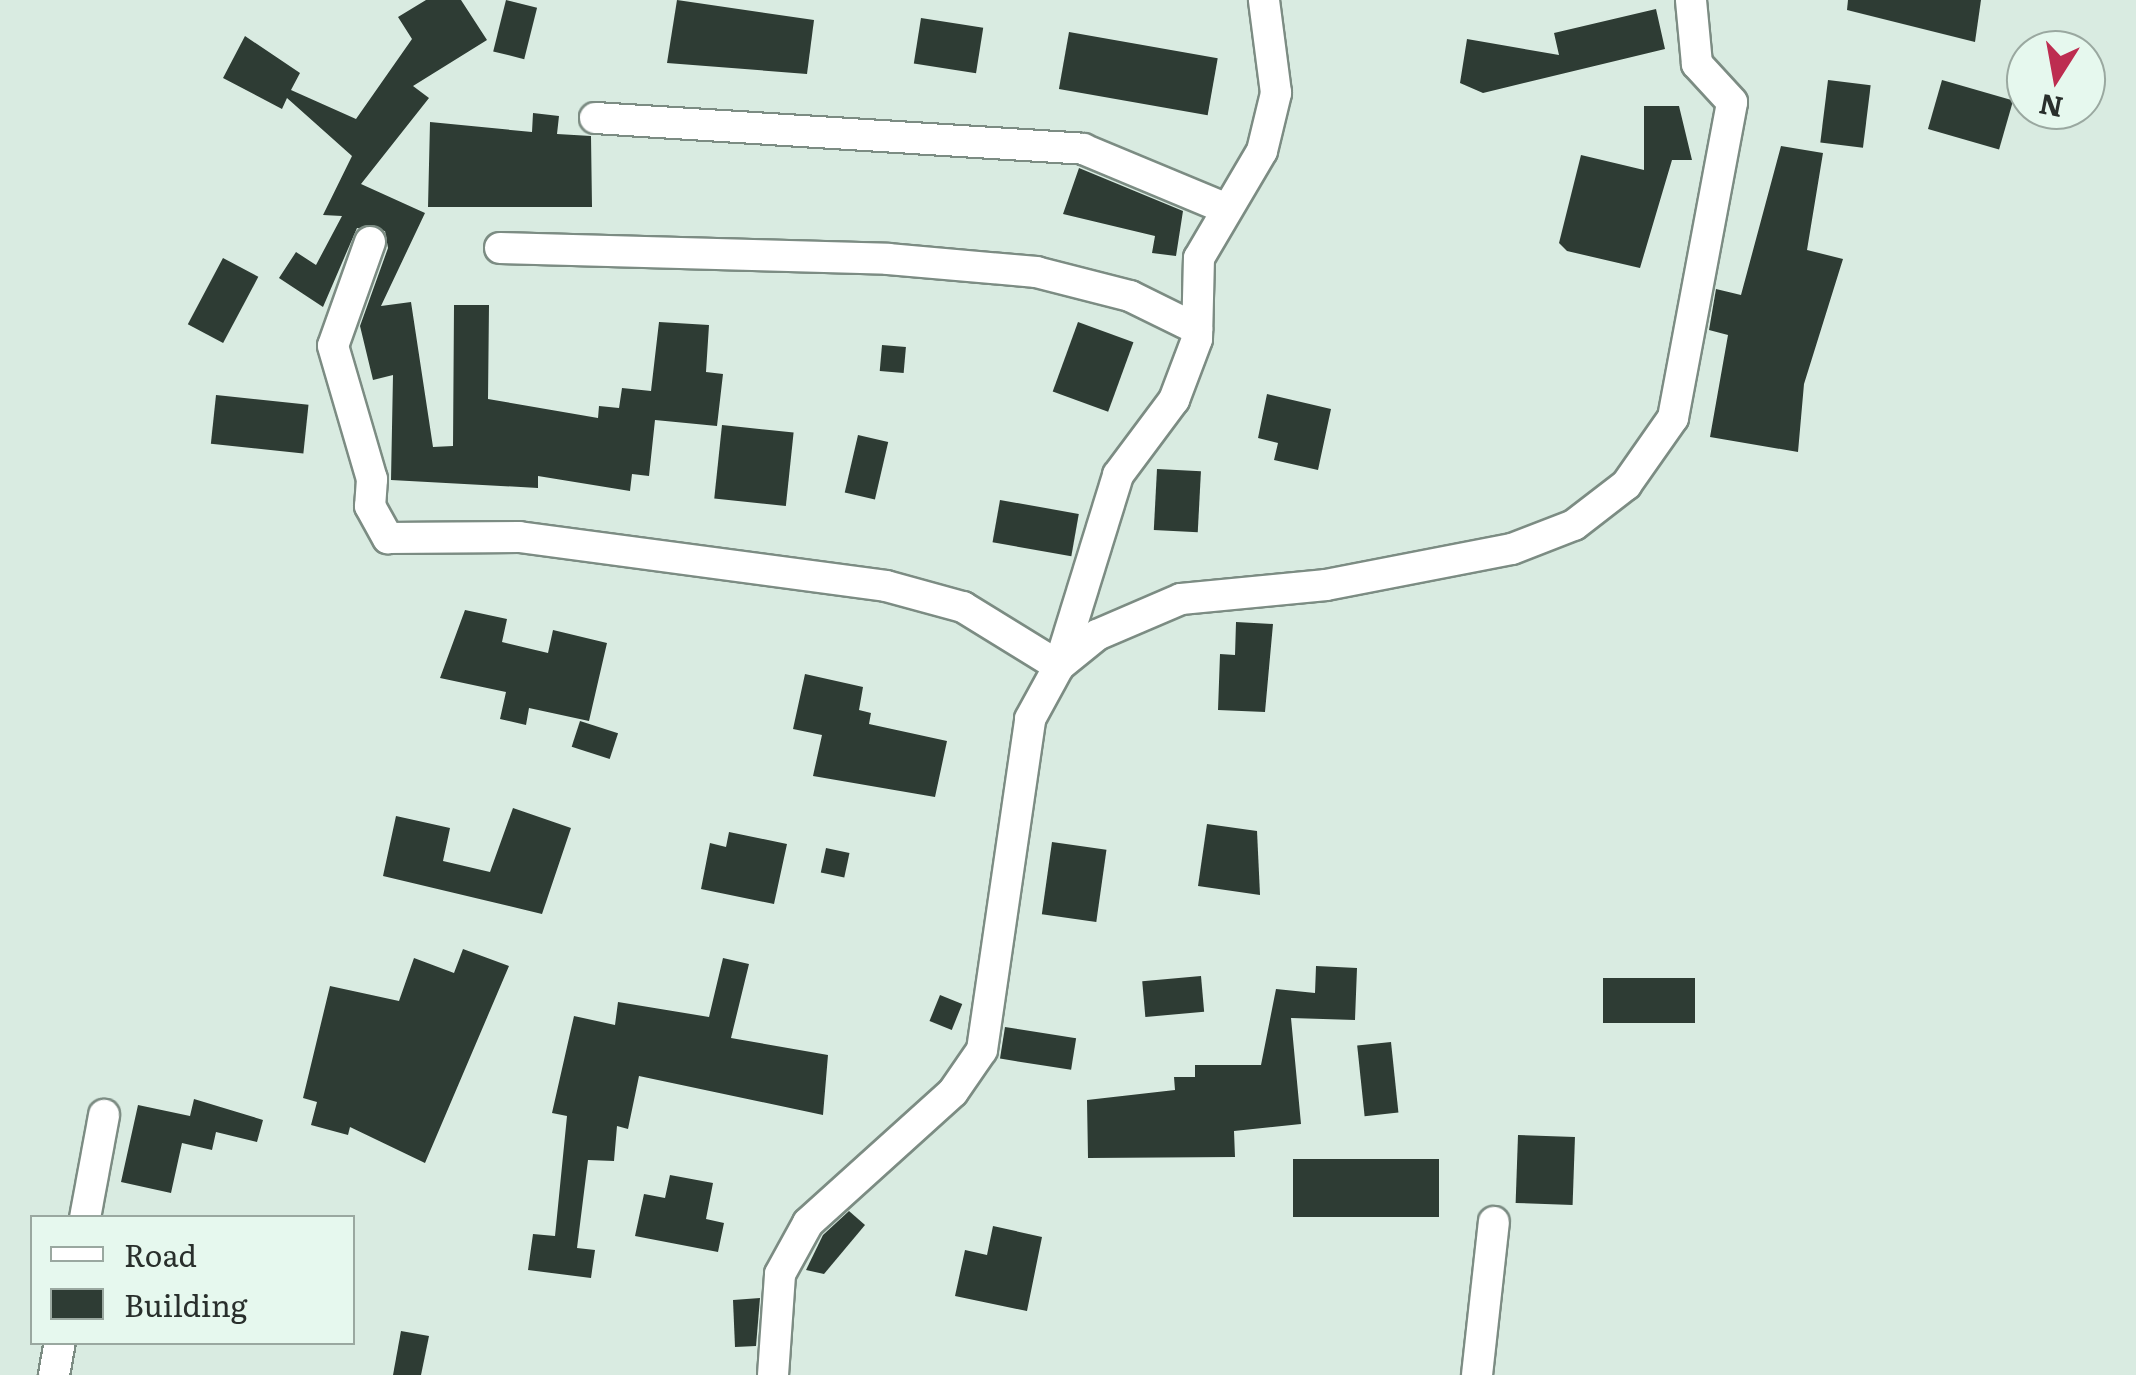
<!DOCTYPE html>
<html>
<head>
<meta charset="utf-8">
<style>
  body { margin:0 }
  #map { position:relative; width:2136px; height:1375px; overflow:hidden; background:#d9ebe1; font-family:Literata,serif }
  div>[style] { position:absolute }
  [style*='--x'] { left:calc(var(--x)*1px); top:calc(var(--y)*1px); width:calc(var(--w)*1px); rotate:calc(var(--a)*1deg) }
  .building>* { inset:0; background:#2e3c34; transform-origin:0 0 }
  .roads { filter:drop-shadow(2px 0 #7c8c83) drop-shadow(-2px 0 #7c8c83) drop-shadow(0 2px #7c8c83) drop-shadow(0 -2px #7c8c83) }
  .street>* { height:30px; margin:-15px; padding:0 15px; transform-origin:15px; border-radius:15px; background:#fff }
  span { translate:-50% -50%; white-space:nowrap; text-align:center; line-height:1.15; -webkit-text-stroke:10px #e6f8ee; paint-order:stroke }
  .legend { position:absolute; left:30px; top:1215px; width:325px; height:130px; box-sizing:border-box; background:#e6f8ee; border:2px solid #9aa8a0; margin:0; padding:12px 18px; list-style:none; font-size:30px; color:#292f2c }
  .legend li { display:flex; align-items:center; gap:20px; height:50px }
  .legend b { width:50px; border:2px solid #9aa8a0 }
  .north { position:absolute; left:2006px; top:30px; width:100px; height:100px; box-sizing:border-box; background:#e6f8ee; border:2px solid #9aa8a0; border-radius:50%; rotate:191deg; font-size:28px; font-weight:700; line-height:40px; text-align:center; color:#292f2c }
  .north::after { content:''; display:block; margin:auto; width:35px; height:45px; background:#bd2d50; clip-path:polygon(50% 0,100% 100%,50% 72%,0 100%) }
</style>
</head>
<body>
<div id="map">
  <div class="building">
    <i style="clip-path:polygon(426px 0,461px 0,487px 40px,413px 86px,429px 98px,361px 184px,425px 213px,381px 306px,411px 302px,433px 447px,453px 446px,454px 305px,489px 305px,488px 399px,598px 418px,599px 406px,619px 408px,622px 388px,651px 391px,659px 322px,709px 325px,706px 372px,723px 374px,717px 426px,655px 420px,649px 476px,632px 474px,630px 491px,538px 476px,538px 488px,391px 480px,393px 375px,373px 380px,360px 326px,388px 248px,385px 231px,357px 228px,323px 307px,279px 278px,296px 252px,316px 265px,342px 216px,323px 215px,352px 156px,287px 98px,282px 109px,223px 78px,245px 36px,300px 73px,291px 90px,356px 119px,412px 39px,398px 17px)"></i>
    <i style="left:506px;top:0;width:32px;height:53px;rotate:14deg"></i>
    <i style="clip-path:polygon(677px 0,814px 20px,807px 74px,667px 63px)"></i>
    <i style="clip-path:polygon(1848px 0,1981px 0,1975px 42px,1847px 10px)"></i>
    <i style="clip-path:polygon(1656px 9px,1665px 49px,1483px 93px,1460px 83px,1467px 39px,1559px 55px,1554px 33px)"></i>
    <i style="left:921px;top:18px;width:63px;height:46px;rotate:9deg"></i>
    <i style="left:1069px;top:32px;width:151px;height:58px;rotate:10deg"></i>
    <i style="left:1828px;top:80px;width:43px;height:63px;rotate:7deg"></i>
    <i style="left:1942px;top:80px;width:74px;height:51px;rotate:16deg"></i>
    <i style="clip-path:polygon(1644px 106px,1679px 106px,1692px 160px,1672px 160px,1640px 268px,1567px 251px,1559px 243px,1581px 155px,1644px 170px)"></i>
    <i style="clip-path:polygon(533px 113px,559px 116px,557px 134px,591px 136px,592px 207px,428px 207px,430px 122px,532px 132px)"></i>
    <i style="clip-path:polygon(1781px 146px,1823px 153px,1807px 250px,1843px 259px,1804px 384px,1798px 452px,1710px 437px,1728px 335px,1709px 330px,1716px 289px,1741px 295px)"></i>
    <i style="clip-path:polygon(1079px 168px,1183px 211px,1176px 256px,1152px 253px,1155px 236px,1063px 214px)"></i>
    <i style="left:223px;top:258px;width:40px;height:75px;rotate:28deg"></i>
    <i style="left:1078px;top:322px;width:59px;height:74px;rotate:20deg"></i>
    <i style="left:882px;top:345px;width:24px;height:26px;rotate:5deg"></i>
    <i style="clip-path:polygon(1267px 394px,1331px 409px,1318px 470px,1274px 460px,1278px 443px,1258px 438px)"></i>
    <i style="left:216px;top:395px;width:93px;height:49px;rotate:6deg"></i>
    <i style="left:722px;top:425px;width:72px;height:74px;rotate:6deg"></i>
    <i style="left:858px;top:435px;width:31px;height:59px;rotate:13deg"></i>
    <i style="left:1157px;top:469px;width:44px;height:61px;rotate:3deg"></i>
    <i style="left:1000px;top:500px;width:80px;height:43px;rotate:10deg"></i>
    <i style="clip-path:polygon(465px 610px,507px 619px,502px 642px,548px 653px,553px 630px,607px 643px,589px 721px,529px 708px,526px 725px,500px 719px,506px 692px,440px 678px)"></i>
    <i style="clip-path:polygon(1236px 622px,1273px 624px,1265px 712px,1218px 710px,1220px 654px,1235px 655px)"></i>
    <i style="clip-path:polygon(805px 674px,863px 687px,859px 710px,871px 713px,869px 724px,947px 741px,935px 797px,813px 776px,822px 735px,793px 729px)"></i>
    <i style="left:580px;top:721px;width:40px;height:27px;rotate:18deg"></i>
    <i style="clip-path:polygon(513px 808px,571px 828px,542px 914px,383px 876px,396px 816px,450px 828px,443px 861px,490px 872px)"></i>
    <i style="clip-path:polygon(1207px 824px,1257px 831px,1260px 895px,1198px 886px)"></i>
    <i style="clip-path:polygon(729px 832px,787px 844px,774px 904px,701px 889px,710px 843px,726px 847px)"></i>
    <i style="left:1052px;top:842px;width:55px;height:73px;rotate:8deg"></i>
    <i style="left:826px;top:848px;width:24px;height:25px;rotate:12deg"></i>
    <i style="clip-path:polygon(463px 949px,509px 966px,425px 1163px,350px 1127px,348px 1135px,311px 1125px,317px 1102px,303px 1098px,330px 986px,399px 1001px,414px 958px,454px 973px)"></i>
    <i style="clip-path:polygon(723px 958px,749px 964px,731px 1038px,828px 1055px,823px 1115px,639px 1076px,628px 1129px,617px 1126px,614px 1161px,588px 1160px,577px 1248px,595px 1250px,591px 1278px,528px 1270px,533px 1234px,555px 1236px,567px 1116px,552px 1113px,574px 1016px,615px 1025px,618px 1002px,709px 1017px)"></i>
    <i style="clip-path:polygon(1316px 966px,1357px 968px,1355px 1020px,1291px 1018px,1301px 1124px,1234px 1131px,1235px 1157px,1088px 1158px,1087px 1100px,1175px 1090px,1174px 1077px,1195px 1077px,1195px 1065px,1261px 1065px,1276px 989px,1315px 993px)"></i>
    <i style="left:1201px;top:976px;width:36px;height:59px;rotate:85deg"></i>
    <i style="left:1603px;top:978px;width:92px;height:45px"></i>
    <i style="left:940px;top:995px;width:24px;height:28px;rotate:22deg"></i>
    <i style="left:1005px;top:1027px;width:72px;height:32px;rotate:9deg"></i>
    <i style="left:1391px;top:1042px;width:71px;height:34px;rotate:84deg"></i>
    <i style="clip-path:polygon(194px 1099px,263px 1120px,257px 1142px,216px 1132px,212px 1150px,182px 1143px,171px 1193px,121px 1182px,138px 1105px,190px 1116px)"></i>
    <i style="left:1518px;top:1135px;width:57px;height:68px;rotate:2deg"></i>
    <i style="left:1293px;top:1159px;width:146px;height:58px"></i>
    <i style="clip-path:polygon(670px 1175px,713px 1183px,706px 1219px,724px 1223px,718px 1252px,635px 1236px,644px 1194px,665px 1198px)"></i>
    <i style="clip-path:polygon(849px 1211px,865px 1225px,824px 1274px,806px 1270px,823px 1235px)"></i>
    <i style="clip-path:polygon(993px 1226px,1042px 1237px,1027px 1311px,955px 1296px,965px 1250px,987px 1255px)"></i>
    <i style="clip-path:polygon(760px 1298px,756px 1346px,735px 1347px,733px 1300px)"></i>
    <i style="clip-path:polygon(401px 1331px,429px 1336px,421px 1375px,393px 1375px)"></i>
  </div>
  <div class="roads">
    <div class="street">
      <i style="--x:595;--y:118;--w:489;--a:3.6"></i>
      <i style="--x:1083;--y:149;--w:151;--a:22.6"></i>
      <i style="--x:370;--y:242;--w:110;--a:109.6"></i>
      <i style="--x:333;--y:346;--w:139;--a:73.7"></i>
      <i style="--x:372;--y:479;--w:27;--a:94"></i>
      <i style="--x:370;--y:506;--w:37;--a:61"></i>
      <i style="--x:388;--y:538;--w:131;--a:-0.4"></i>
      <i style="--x:519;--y:537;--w:370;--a:7.6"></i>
      <i style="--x:886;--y:586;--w:80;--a:15.3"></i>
      <i style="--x:963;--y:607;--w:113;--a:31.6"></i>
      <i style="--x:1059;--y:666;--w:200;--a:-72.8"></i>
      <i style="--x:1118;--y:475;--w:94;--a:-53.3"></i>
      <i style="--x:1174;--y:400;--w:65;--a:-69.3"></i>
      <i style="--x:1197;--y:339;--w:81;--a:-88.6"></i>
      <i style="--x:1199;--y:258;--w:124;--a:-59.5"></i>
      <i style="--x:1262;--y:151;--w:60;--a:-76.4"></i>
      <i style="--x:1276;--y:93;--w:94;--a:-97.4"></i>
      <i style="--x:500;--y:248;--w:388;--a:1.6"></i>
      <i style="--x:888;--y:259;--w:149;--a:5"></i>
      <i style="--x:1036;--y:272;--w:97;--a:14.3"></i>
      <i style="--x:1130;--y:296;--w:75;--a:26.2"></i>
      <i style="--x:85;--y:1218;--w:105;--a:-79.5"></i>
      <i style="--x:54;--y:1375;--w:34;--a:-80"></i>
      <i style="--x:773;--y:1375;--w:101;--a:-86"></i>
      <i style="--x:780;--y:1274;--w:58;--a:-61.2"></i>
      <i style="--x:808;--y:1223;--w:195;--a:-42.1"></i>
      <i style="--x:953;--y:1092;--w:51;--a:-55.4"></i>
      <i style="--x:982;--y:1050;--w:334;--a:-81.7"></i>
      <i style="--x:1030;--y:719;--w:60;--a:-61.3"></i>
      <i style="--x:1059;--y:666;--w:49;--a:-39.2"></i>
      <i style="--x:1097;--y:635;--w:91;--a:-23.2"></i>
      <i style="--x:1181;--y:599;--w:146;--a:-5.5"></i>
      <i style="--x:1326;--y:585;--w:189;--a:-11"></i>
      <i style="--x:1512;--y:549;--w:66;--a:-21.2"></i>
      <i style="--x:1574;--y:525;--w:66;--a:-37.6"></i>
      <i style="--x:1626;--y:485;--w:82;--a:-55"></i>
      <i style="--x:1673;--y:418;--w:321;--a:-79.4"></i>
      <i style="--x:1732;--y:102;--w:52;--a:-132.6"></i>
      <i style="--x:1697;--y:64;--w:64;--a:-95.4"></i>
      <i style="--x:1477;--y:1375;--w:154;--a:-83.7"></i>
    </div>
  </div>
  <ul class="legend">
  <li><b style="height:12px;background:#fff"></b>Road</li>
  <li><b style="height:28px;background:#2e3c34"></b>Building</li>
  </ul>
  <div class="north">N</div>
</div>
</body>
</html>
